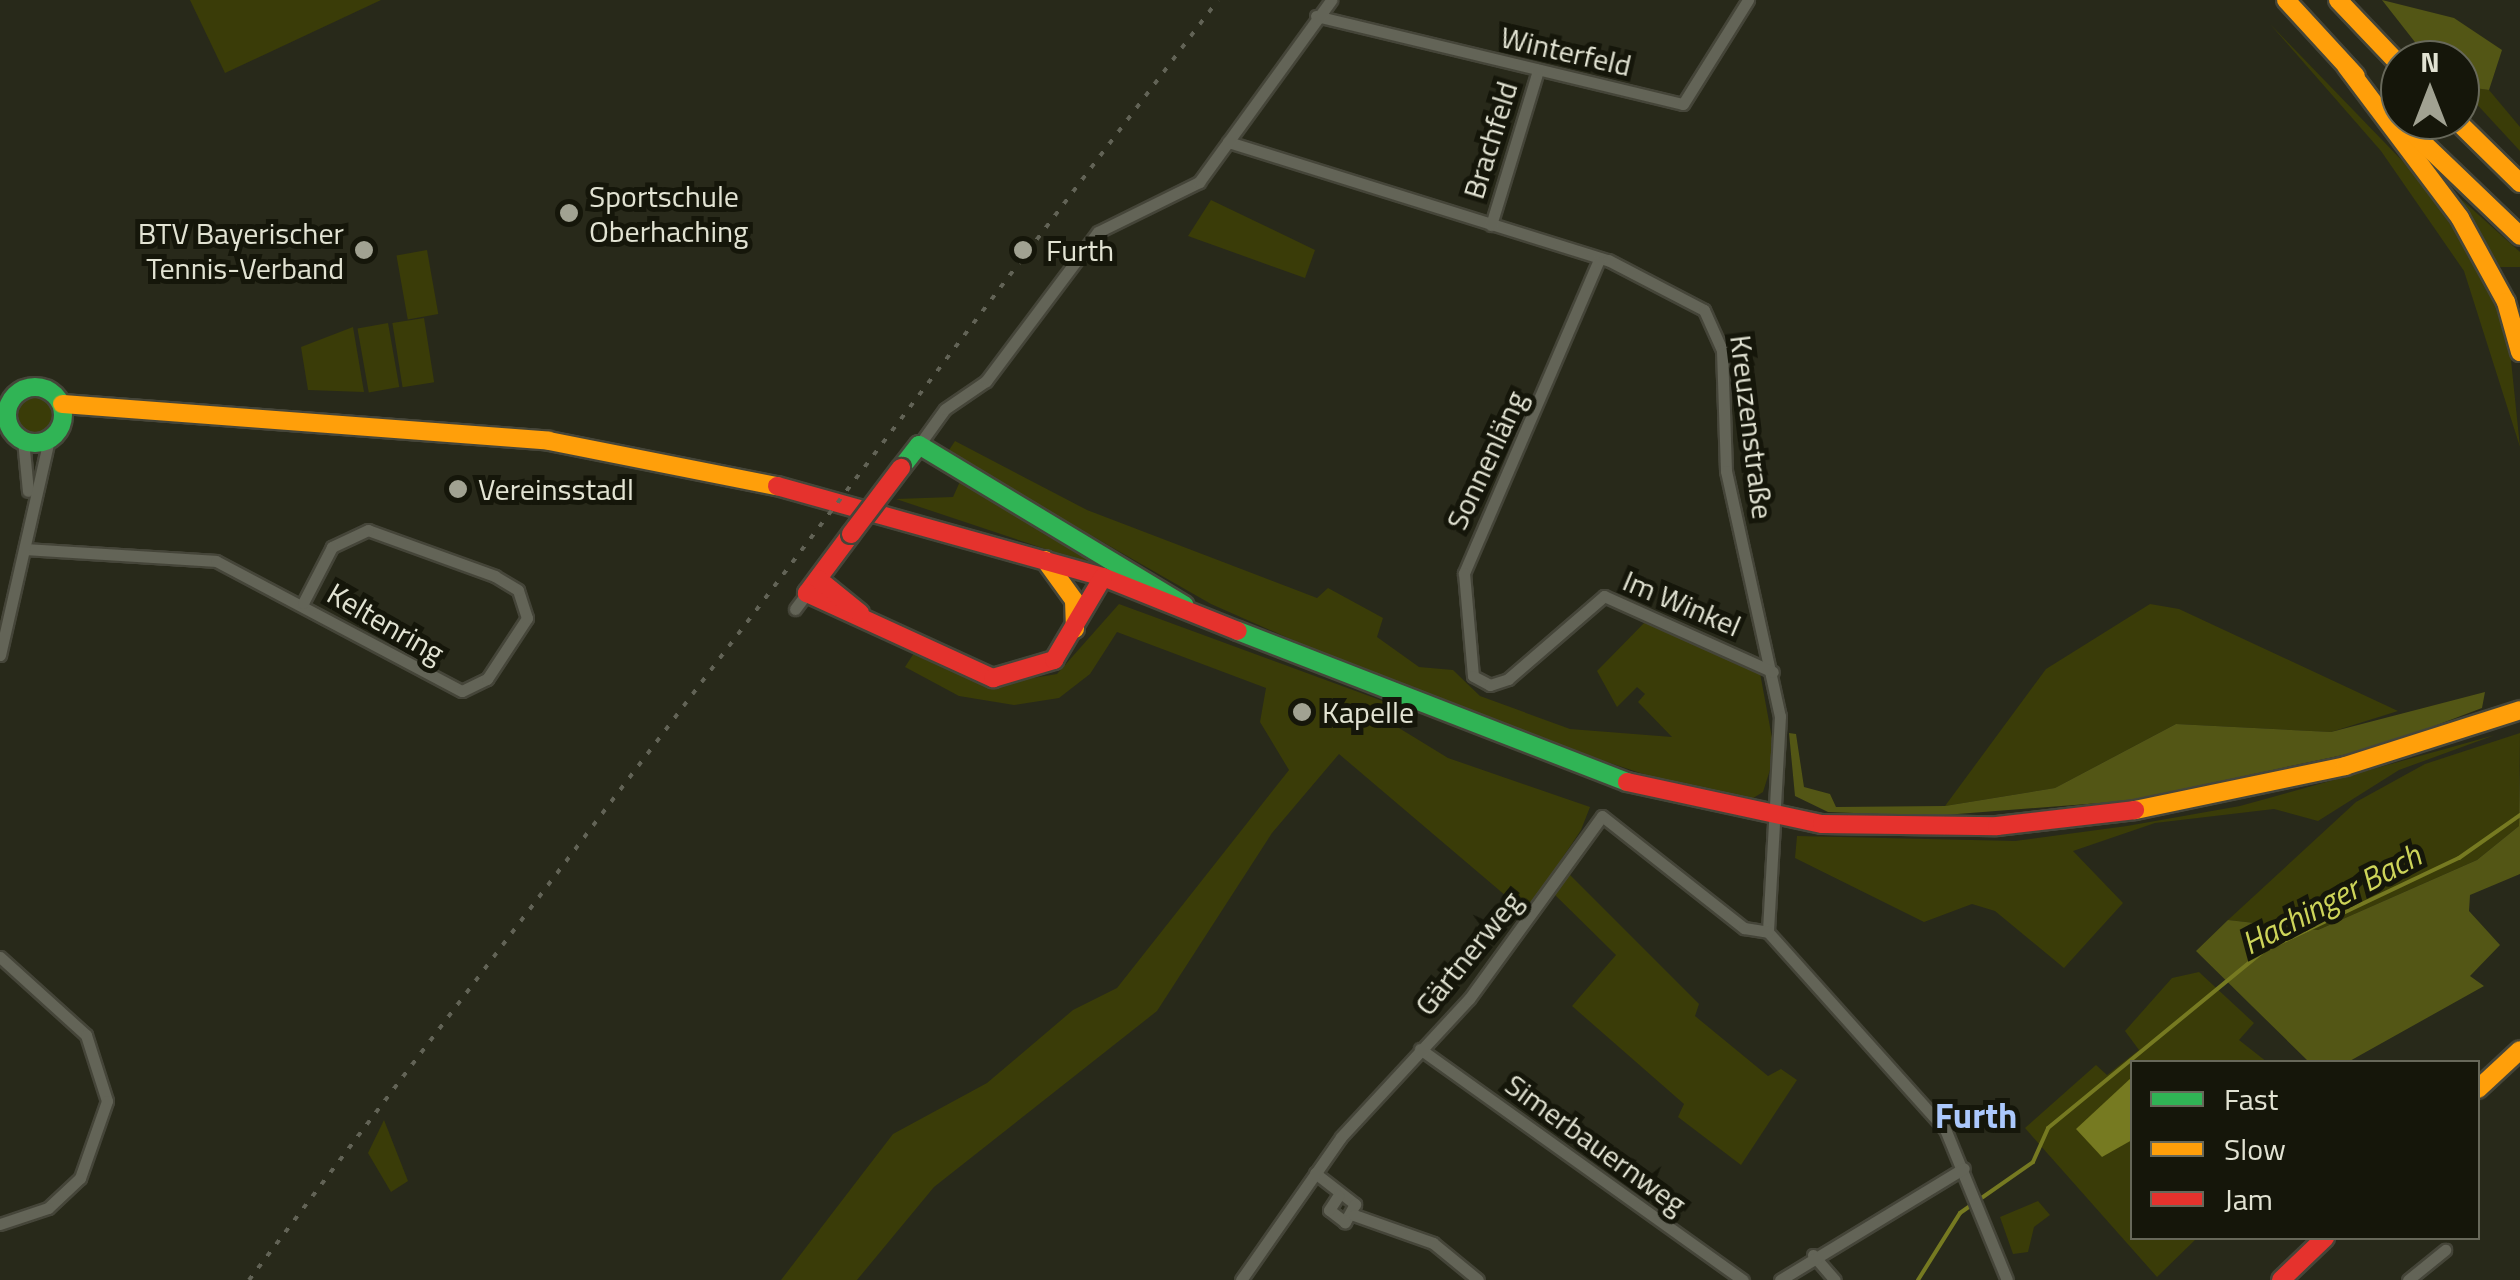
<!DOCTYPE html>
<html>
<head>
<meta charset="utf-8">
<style>
  body { margin:0 }
  #map { position:relative; width:2520px; height:1280px; overflow:hidden; background:#28291a; font-family:"Titillium Web",sans-serif }
  div>[style] { position:absolute }
  [style*='--x'] { left:calc(var(--x)*1px); top:calc(var(--y)*1px); width:calc(var(--w)*1px); rotate:calc(var(--a)*1deg) }
  .green>* { inset:0; background:#3a3c08; transform-origin:0 0 }
  .round { border-radius:50% }
  .forest>* { inset:0; background:#535615 }
  .water>* { inset:0; background:#767a21 }
  .stream>* { height:4px; margin:-2px; padding:0 2px; transform-origin:2px; border-radius:2px; background:#767a21 }
  .roads { filter:drop-shadow(2px 0 #454539) drop-shadow(-2px 0 #454539) drop-shadow(0 2px #454539) drop-shadow(0 -2px #454539) }
  .street>* { height:11px; margin:-5.5px; padding:0 5.5px; transform-origin:5.5px; border-radius:5.5px; background:#636457 }
  .fast>* { height:18px; margin:-9px; padding:0 9px; transform-origin:9px; border-radius:9px; background:#30b455 }
  .fast>.ring { margin:-9px; padding:0; box-sizing:content-box; background:none; border:18px solid #30b455; border-radius:50% }
  .slow>* { height:18px; margin:-9px; padding:0 9px; transform-origin:9px; border-radius:9px; background:#ff9f0a }
  .jam>* { height:18px; margin:-9px; padding:0 9px; transform-origin:9px; border-radius:9px; background:#e5322d }
  .rail>* { height:4px; margin-top:-2px; transform-origin:0; background:repeating-linear-gradient(90deg,#626356 0 5px,transparent 0 15px) }
  .bridges { filter:drop-shadow(2px 0 #454539) drop-shadow(-2px 0 #454539) drop-shadow(0 2px #454539) drop-shadow(0 -2px #454539) }
  .jam-bridge>* { height:18px; margin:-9px; padding:0 9px; transform-origin:9px; border-radius:9px; background:#e5322d }
  .dots>* { width:28px; height:28px; translate:-50% -50%; box-sizing:border-box; border:5px solid #15160a; border-radius:50% }
  span { translate:-50% -50%; white-space:nowrap; text-align:center; line-height:1.15; -webkit-text-stroke:10px #15160a; paint-order:stroke }
  .street-label { font-size:30px; color:#e2e3d3 }
  .poi-label { font-size:30px; color:#e2e3d3 }
  .left { translate:0 -50%; text-align:left }
  .right { translate:-100% -50%; text-align:right }
  .water-label { font-size:32px; color:#cdd459; font-style:italic }
  .quarter-label { font-size:35px; color:#abc8fc; font-weight:700 }
  .legend { position:absolute; left:2130px; top:1060px; width:350px; height:180px; box-sizing:border-box; background:#15160a; border:2px solid #67685a; margin:0; padding:12px 18px; list-style:none; font-size:30px; color:#e2e3d3 }
  .legend li { display:flex; align-items:center; gap:20px; height:50px }
  .legend b { width:50px; border:2px solid #67685a }
  .north { position:absolute; left:2380px; top:40px; width:100px; height:100px; box-sizing:border-box; background:#15160a; border:2px solid #67685a; border-radius:50%; rotate:0deg; font-size:28px; font-weight:700; line-height:40px; text-align:center; color:#e2e3d3 }
  .north::after { content:''; display:block; margin:auto; width:35px; height:45px; background:#a1a292; clip-path:polygon(50% 0,100% 100%,50% 72%,0 100%) }
</style>
</head>
<body>
<div id="map">
  <div class="green">
    <i style="clip-path:polygon(190px 0,381px 0,225px 73px)"></i>
    <i style="clip-path:polygon(2270px 24px,2415px 174px,2487px 277px,2509px 341px,2520px 447px,2464px 271px,2381px 151px)"></i>
    <i style="clip-path:polygon(2460px 86px,2489px 90px,2520px 127px,2520px 151px)"></i>
    <i style="clip-path:polygon(2441px 181px,2520px 252px,2520px 267px,2499px 267px)"></i>
    <i style="clip-path:polygon(1211px 200px,1315px 250px,1305px 278px,1188px 236px)"></i>
    <i style="left:427px;top:250px;width:65px;height:31px;rotate:80deg"></i>
    <i style="left:424px;top:318px;width:65px;height:32px;rotate:81deg"></i>
    <i style="left:388px;top:323px;width:65px;height:31px;rotate:80deg"></i>
    <i style="clip-path:polygon(353px 327px,364px 392px,308px 390px,301px 347px)"></i>
    <i class="round" style="left:14px;top:394px;width:40px;height:40px"></i>
    <i style="clip-path:polygon(955px 441px,1087px 510px,1317px 598px,1328px 588px,1383px 618px,1377px 637px,1419px 667px,1453px 670px,1480px 696px,1570px 729px,1672px 737px,1638px 702px,1645px 694px,1637px 687px,1617px 707px,1597px 671px,1647px 620px,1760px 673px,1775px 754px,1763px 792px,1750px 800px,1686px 788px,1458px 713px,1211px 604px,947px 453px)"></i>
    <i style="clip-path:polygon(962px 477px,1147px 583px,896px 499px,953px 497px)"></i>
    <i style="clip-path:polygon(1119px 604px,1391px 704px,1381px 717px,1448px 758px,1590px 807px,1581px 830px,1526px 913px,1339px 754px,1272px 833px,1157px 1011px,934px 1187px,857px 1280px,781px 1280px,893px 1134px,987px 1083px,1073px 1010px,1117px 988px,1289px 770px,1260px 722px,1266px 688px,1117px 632px,1090px 674px,1059px 698px,1014px 705px,959px 696px,905px 667px,914px 653px,996px 684px,1057px 674px)"></i>
    <i style="clip-path:polygon(2150px 604px,2179px 609px,2398px 711px,2331px 732px,2176px 724px,2055px 788px,1945px 806px,2046px 669px)"></i>
    <i style="clip-path:polygon(2520px 733px,2519px 826px,2477px 860px,2318px 930px,2228px 920px,2356px 802px,2425px 764px)"></i>
    <i style="clip-path:polygon(2495px 735px,2399px 770px,2318px 821px,2274px 809px,2155px 823px,2073px 851px,2123px 903px,2064px 968px,1995px 911px,1972px 904px,1924px 922px,1795px 858px,1797px 836px,2015px 841px,2127px 826px,2240px 806px)"></i>
    <i style="clip-path:polygon(1568px 873px,1699px 1004px,1695px 1016px,1768px 1076px,1781px 1069px,1797px 1080px,1741px 1165px,1678px 1117px,1684px 1104px,1572px 1006px,1616px 955px,1553px 893px)"></i>
    <i style="clip-path:polygon(2199px 972px,2254px 1023px,2239px 1040px,2267px 1062px,2132px 1062px,2132px 1238px,2197px 1238px,2157px 1277px,2025px 1128px,2096px 1065px,2107px 1075px,2139px 1050px,2125px 1031px,2172px 978px)"></i>
    <i style="clip-path:polygon(384px 1120px,408px 1181px,391px 1192px,368px 1153px)"></i>
    <i style="clip-path:polygon(2038px 1201px,2050px 1215px,2034px 1227px,2028px 1252px,2013px 1254px,2000px 1217px)"></i>
  </div>
  <div class="forest">
    <i style="clip-path:polygon(2382px 0,2454px 18px,2502px 50px,2489px 90px,2460px 86px,2460px 60px,2429px 60px)"></i>
    <i style="clip-path:polygon(2485px 692px,2482px 708px,2376px 748px,2126px 801px,1932px 816px,1828px 812px,1795px 796px,1789px 733px,1796px 734px,1804px 787px,1830px 794px,1836px 807px,1945px 806px,2055px 788px,2176px 724px,2331px 732px)"></i>
    <i style="clip-path:polygon(2520px 765px,2520px 874px,2470px 895px,2469px 911px,2500px 945px,2470px 976px,2484px 986px,2348px 1062px,2309px 1062px,2196px 951px,2228px 920px,2318px 930px,2477px 860px,2519px 826px)"></i>
  </div>
  <div class="water">
    <i style="clip-path:polygon(2132px 1077px,2132px 1140px,2102px 1157px,2076px 1129px)"></i>
  </div>
  <div class="stream">
    <i style="--x:1918;--y:1280;--w:79;--a:-57.9"></i>
    <i style="--x:1960;--y:1213;--w:89;--a:-34.9"></i>
    <i style="--x:2033;--y:1162;--w:37;--a:-66"></i>
    <i style="--x:2048;--y:1128;--w:281;--a:-39.4"></i>
    <i style="--x:2265;--y:950;--w:215;--a:-25.4"></i>
    <i style="--x:2459;--y:858;--w:75;--a:-35.2"></i>
  </div>
  <div class="roads">
    <div class="street">
      <i style="--x:1316;--y:16;--w:377;--a:13.5"></i>
      <i style="--x:1683;--y:104;--w:123;--a:-58"></i>
      <i style="--x:1228;--y:142;--w:398;--a:17.3"></i>
      <i style="--x:1608;--y:260;--w:108;--a:27.5"></i>
      <i style="--x:1704;--y:310;--w:44;--a:65.8"></i>
      <i style="--x:1722;--y:350;--w:121;--a:88.1"></i>
      <i style="--x:1726;--y:471;--w:251;--a:77.6"></i>
      <i style="--x:1780;--y:716;--w:216;--a:93.2"></i>
      <i style="--x:1768;--y:932;--w:265;--a:48.1"></i>
      <i style="--x:1945;--y:1129;--w:163;--a:67.7"></i>
      <i style="--x:1491;--y:225;--w:162;--a:-73.1"></i>
      <i style="--x:1598;--y:262;--w:339;--a:113.3"></i>
      <i style="--x:1464;--y:573;--w:103;--a:85"></i>
      <i style="--x:1473;--y:676;--w:19;--a:28"></i>
      <i style="--x:1490;--y:685;--w:19;--a:-18"></i>
      <i style="--x:1508;--y:679;--w:127;--a:-40.8"></i>
      <i style="--x:1604;--y:596;--w:185;--a:24.2"></i>
      <i style="--x:23;--y:440;--w:51;--a:84.4"></i>
      <i style="--x:919;--y:445;--w:44;--a:-54.2"></i>
      <i style="--x:945;--y:409;--w:50;--a:-34.3"></i>
      <i style="--x:986;--y:381;--w:186;--a:-53.1"></i>
      <i style="--x:1098;--y:232;--w:113;--a:-26.3"></i>
      <i style="--x:1199;--y:182;--w:225;--a:-54"></i>
      <i style="--x:26;--y:549;--w:190;--a:3.6"></i>
      <i style="--x:216;--y:561;--w:278;--a:27.9"></i>
      <i style="--x:462;--y:691;--w:28;--a:-26"></i>
      <i style="--x:487;--y:679;--w:73;--a:-56.7"></i>
      <i style="--x:527;--y:618;--w:29;--a:-108"></i>
      <i style="--x:518;--y:590;--w:27;--a:-149"></i>
      <i style="--x:495;--y:576;--w:135;--a:-160.1"></i>
      <i style="--x:368;--y:530;--w:40;--a:155"></i>
      <i style="--x:332;--y:547;--w:63;--a:117.4"></i>
      <i style="--x:795;--y:609;--w:20;--a:-53"></i>
      <i style="--x:0;--y:655;--w:221;--a:-77.2"></i>
      <i style="--x:0;--y:957;--w:116;--a:42.2"></i>
      <i style="--x:86;--y:1035;--w:69;--a:72.3"></i>
      <i style="--x:107;--y:1101;--w:82;--a:109.3"></i>
      <i style="--x:80;--y:1178;--w:44;--a:136.8"></i>
      <i style="--x:48;--y:1208;--w:51;--a:161.6"></i>
      <i style="--x:1420;--y:1049;--w:397;--a:35.6"></i>
      <i style="--x:1315;--y:1173;--w:51;--a:37.8"></i>
      <i style="--x:1355;--y:1204;--w:21;--a:119"></i>
      <i style="--x:1345;--y:1222;--w:20;--a:-143"></i>
      <i style="--x:1329;--y:1210;--w:17;--a:-57"></i>
      <i style="--x:1354;--y:1215;--w:84;--a:19.5"></i>
      <i style="--x:1433;--y:1243;--w:58;--a:39.4"></i>
      <i style="--x:1813;--y:1255;--w:33;--a:49"></i>
      <i style="--x:1241;--y:1280;--w:174;--a:-55"></i>
      <i style="--x:1341;--y:1137;--w:188;--a:-47.2"></i>
      <i style="--x:1469;--y:999;--w:226;--a:-54"></i>
      <i style="--x:1602;--y:816;--w:181;--a:38.3"></i>
      <i style="--x:1744;--y:928;--w:24;--a:9"></i>
      <i style="--x:1780;--y:1280;--w:215;--a:-31.3"></i>
      <i style="--x:2408;--y:1280;--w:48;--a:-39"></i>
    </div>
    <div class="fast">
      <i class="ring" style="left:7px;top:387px;width:38px;height:38px"></i>
      <i style="--x:901;--y:468;--w:29;--a:-52"></i>
      <i style="--x:919;--y:445;--w:310;--a:31.1"></i>
      <i style="--x:1238;--y:631;--w:417;--a:21.2"></i>
    </div>
    <div class="slow">
      <i style="--x:2286;--y:0;--w:103;--a:47.4"></i>
      <i style="--x:2338;--y:0;--w:90;--a:46.4"></i>
      <i style="--x:2346;--y:66;--w:190;--a:53.1"></i>
      <i style="--x:2460;--y:218;--w:96;--a:61.3"></i>
      <i style="--x:2506;--y:302;--w:52;--a:74.4"></i>
      <i style="--x:2393;--y:114;--w:176;--a:43.8"></i>
      <i style="--x:2456;--y:120;--w:90;--a:44.5"></i>
      <i style="--x:62;--y:404;--w:488;--a:4.3"></i>
      <i style="--x:549;--y:441;--w:232;--a:11.2"></i>
      <i style="--x:1045;--y:560;--w:49;--a:54.1"></i>
      <i style="--x:1074;--y:600;--w:29;--a:88"></i>
      <i style="--x:2135;--y:810;--w:215;--a:-11.8"></i>
      <i style="--x:2345;--y:766;--w:184;--a:-17.7"></i>
      <i style="--x:2478;--y:1089;--w:57;--a:-42.9"></i>
    </div>
    <div class="jam">
      <i style="--x:777;--y:486;--w:338;--a:15.6"></i>
      <i style="--x:1103;--y:577;--w:145;--a:21.8"></i>
      <i style="--x:851;--y:534;--w:74;--a:126.7"></i>
      <i style="--x:807;--y:593;--w:205;--a:24.6"></i>
      <i style="--x:993;--y:678;--w:64;--a:-16.4"></i>
      <i style="--x:1054;--y:660;--w:96;--a:-59.4"></i>
      <i style="--x:818;--y:579;--w:54;--a:39"></i>
      <i style="--x:1627;--y:782;--w:199;--a:12.2"></i>
      <i style="--x:1822;--y:824;--w:175;--a:0.7"></i>
      <i style="--x:1997;--y:826;--w:139;--a:-6.6"></i>
      <i style="--x:2281;--y:1280;--w:61;--a:-43.7"></i>
    </div>
  </div>
  <div class="rail">
    <i style="--x:249;--y:1280;--w:1605;--a:-52.87"></i>
  </div>
  <div class="bridges">
    <div class="jam-bridge">
      <i style="--x:851;--y:534;--w:83;--a:-52.9"></i>
    </div>
  </div>
  <div class="dots">
    <i style="left:569px;top:213px;background:#a1a292"></i>
    <i style="left:364px;top:250px;background:#a1a292"></i>
    <i style="left:1023px;top:250px;background:#a1a292"></i>
    <i style="left:458px;top:489px;background:#a1a292"></i>
    <i style="left:1302px;top:712px;background:#a1a292"></i>
  </div>
  <div class="street-label">
    <span style="left:1566px;top:51px;rotate:13deg">Winterfeld</span>
    <span style="left:1490px;top:140px;rotate:-73deg">Brachfeld</span>
    <span style="left:1752px;top:427px;rotate:83deg">Kreuzenstraße</span>
    <span style="left:1486px;top:460px;rotate:-65deg">Sonnenläng</span>
    <span style="left:1682px;top:603px;rotate:23deg">Im Winkel</span>
    <span style="left:386px;top:623px;rotate:30deg">Keltenring</span>
    <span style="left:1468px;top:953px;rotate:-51deg">Gärtnerweg</span>
    <span style="left:1596px;top:1144px;rotate:36deg">Simerbauernweg</span>
  </div>
  <div class="poi-label">
    <span class="left" style="left:589px;top:213px">Sportschule<br>Oberhaching</span>
    <span class="right" style="left:344px;top:250px">BTV Bayerischer<br>Tennis-Verband</span>
    <span class="left" style="left:1046px;top:250px">Furth</span>
    <span class="left" style="left:478px;top:489px">Vereinsstadl</span>
    <span class="left" style="left:1322px;top:712px">Kapelle</span>
  </div>
  <div class="water-label">
    <span style="left:2331px;top:899px;rotate:-28deg">Hachinger Bach</span>
  </div>
  <div class="quarter-label">
    <span style="left:1976px;top:1115px">Furth</span>
  </div>
  <ul class="legend">
  <li><b style="height:12px;background:#30b455"></b>Fast</li>
  <li><b style="height:12px;background:#ff9f0a"></b>Slow</li>
  <li><b style="height:12px;background:#e5322d"></b>Jam</li>
  </ul>
  <div class="north">N</div>
</div>
</body>
</html>
